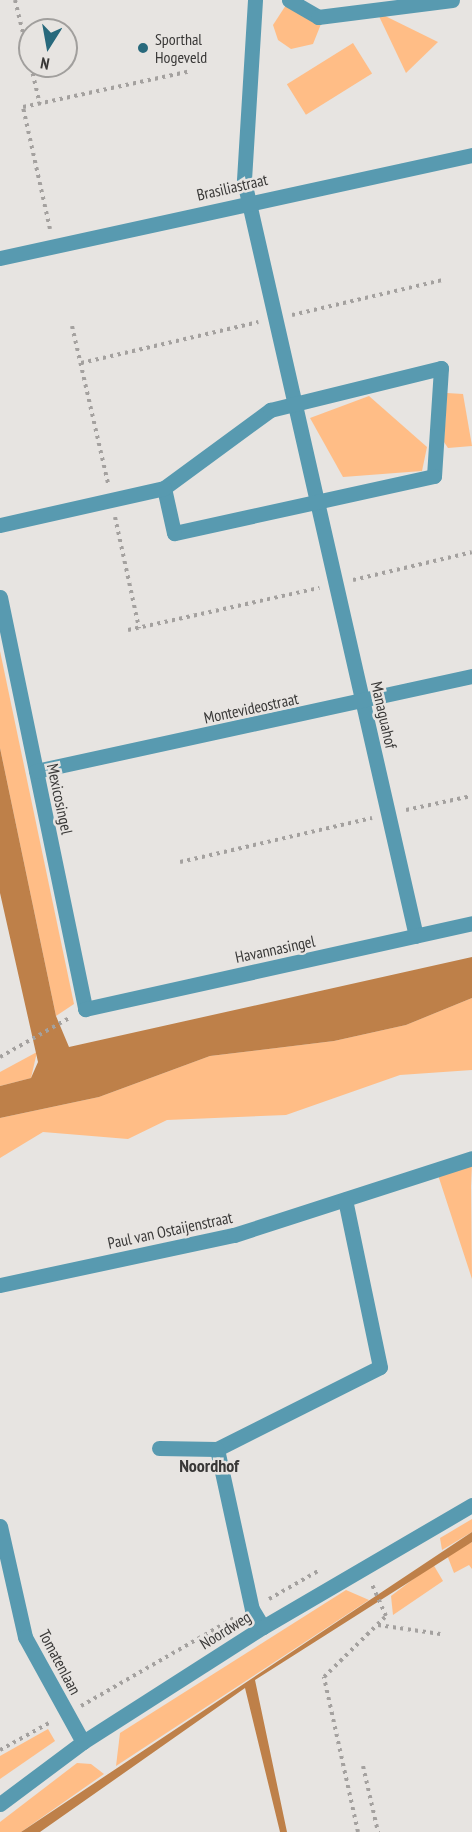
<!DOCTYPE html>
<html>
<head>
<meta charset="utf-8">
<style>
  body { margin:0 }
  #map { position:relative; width:472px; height:1832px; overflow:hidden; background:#e7e4e1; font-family:"PT Sans Narrow",sans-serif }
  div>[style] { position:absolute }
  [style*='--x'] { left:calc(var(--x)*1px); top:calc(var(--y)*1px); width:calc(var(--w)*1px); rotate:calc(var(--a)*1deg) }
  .green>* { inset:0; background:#ffbd86; transform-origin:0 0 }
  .water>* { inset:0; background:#be8049 }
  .path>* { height:4px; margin-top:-2px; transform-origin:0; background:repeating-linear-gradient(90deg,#a4a19f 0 3px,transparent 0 7.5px) }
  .minor>* { height:15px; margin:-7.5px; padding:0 7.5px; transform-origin:7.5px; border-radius:7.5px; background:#589ab0 }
  .dots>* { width:16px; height:16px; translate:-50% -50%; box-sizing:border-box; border:3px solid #e7e4e1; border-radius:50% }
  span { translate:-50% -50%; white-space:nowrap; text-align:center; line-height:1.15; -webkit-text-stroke:5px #e7e4e1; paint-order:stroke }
  .poi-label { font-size:16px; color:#393837 }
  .left { translate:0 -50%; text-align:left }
  .street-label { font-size:16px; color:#393837 }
  .neighbourhood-label { font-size:18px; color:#393837; font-weight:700 }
  .north { position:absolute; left:18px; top:18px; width:60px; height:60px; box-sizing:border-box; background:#e7e4e1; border:2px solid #a19f9d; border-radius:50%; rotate:191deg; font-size:16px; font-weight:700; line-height:24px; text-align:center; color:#393837 }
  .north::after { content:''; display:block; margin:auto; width:21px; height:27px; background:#28697c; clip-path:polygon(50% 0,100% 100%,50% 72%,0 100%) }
</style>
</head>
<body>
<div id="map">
  <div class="green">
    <i style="clip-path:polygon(286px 5px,321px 24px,313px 44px,291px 49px,278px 40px,273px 25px)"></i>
    <i style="clip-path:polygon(377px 12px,438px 42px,406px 73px)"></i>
    <i style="left:353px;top:43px;width:36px;height:78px;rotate:58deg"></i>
    <i style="clip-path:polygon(447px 393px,463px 394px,472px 446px,448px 448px,444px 442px)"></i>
    <i style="clip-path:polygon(369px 396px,427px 447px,422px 471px,343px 477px,310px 418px)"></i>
    <i style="clip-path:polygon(0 651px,74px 1004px,56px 1016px,0 748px)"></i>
    <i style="clip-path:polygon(472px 998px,472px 1070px,400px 1075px,286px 1115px,167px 1120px,128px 1139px,43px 1132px,0 1158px,0 1118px,99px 1097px,210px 1056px,334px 1041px,406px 1025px)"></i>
    <i style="clip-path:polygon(37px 1052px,31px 1078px,0 1086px,0 1072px)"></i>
    <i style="clip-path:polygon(472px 1163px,471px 1186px,472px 1279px,438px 1175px)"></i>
    <i style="clip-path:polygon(472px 1519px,472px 1532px,442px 1550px,440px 1538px)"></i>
    <i style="clip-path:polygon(472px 1542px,472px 1569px,469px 1565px,454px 1573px,447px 1555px)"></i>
    <i style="clip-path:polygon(433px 1564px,443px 1581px,393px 1615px,391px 1596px)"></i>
    <i style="clip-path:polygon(346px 1590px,369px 1600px,116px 1766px,120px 1733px)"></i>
    <i style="clip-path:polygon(48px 1729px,55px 1741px,0 1779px,0 1756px)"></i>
    <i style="clip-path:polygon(77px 1763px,91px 1764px,104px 1774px,21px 1832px,0 1832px,0 1822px)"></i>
  </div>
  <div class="water">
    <i style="clip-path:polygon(0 748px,56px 1016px,69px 1047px,472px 957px,472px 998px,406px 1025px,334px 1041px,210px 1056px,99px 1097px,0 1118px,0 1086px,31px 1078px,38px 1062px,0 893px)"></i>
    <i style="clip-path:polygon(472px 1532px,472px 1542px,255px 1680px,287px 1832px,280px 1832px,245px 1688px,40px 1832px,21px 1832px)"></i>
  </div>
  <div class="path">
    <i style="--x:15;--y:0;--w:64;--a:76.4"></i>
    <i style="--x:31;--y:66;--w:39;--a:77"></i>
    <i style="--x:50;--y:229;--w:125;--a:-102.5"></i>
    <i style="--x:23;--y:107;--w:172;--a:-12.1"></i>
    <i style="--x:292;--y:315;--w:154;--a:-13.1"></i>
    <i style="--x:72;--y:326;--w:161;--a:77.1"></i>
    <i style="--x:81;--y:363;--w:182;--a:-13"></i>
    <i style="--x:115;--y:517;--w:114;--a:77.8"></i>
    <i style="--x:353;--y:580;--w:122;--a:-13.2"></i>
    <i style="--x:128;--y:630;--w:196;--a:-12.4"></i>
    <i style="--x:406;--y:810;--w:67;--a:-12"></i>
    <i style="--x:180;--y:862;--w:197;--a:-12.9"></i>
    <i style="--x:0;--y:1057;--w:81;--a:-29.4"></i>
    <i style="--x:269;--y:1599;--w:59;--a:-29.6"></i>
    <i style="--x:378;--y:1625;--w:63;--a:8.3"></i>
    <i style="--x:81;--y:1706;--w:179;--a:-29.9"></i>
    <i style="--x:0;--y:1750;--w:58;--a:-28.8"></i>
    <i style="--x:363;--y:1766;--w:68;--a:77.2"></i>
    <i style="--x:358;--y:1832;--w:159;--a:-102.4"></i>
    <i style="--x:324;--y:1677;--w:87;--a:-44.5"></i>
    <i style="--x:386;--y:1616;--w:35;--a:-114"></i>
  </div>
  <div class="minor">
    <i style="--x:255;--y:0;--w:181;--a:93.5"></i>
    <i style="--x:244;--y:181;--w:774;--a:77.17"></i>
    <i style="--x:289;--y:0;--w:34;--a:30"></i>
    <i style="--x:318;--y:17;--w:135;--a:-7.2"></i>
    <i style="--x:0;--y:258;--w:483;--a:-12.3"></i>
    <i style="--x:441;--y:368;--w:108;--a:93.7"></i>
    <i style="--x:434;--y:476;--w:266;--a:167.6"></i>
    <i style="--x:174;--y:533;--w:46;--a:-102.5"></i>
    <i style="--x:164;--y:488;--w:132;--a:-36.3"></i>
    <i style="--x:270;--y:410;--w:176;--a:-13.8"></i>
    <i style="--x:0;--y:525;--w:168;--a:-12.7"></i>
    <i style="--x:0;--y:597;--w:421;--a:78.3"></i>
    <i style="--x:85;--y:1009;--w:396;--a:-12.5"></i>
    <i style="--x:36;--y:771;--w:446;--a:-12.3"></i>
    <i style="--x:0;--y:1285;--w:239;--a:-12.1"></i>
    <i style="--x:234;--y:1235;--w:250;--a:-17.9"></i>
    <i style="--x:159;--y:1448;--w:58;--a:1"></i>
    <i style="--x:217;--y:1449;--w:182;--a:-26.7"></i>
    <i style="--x:380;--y:1367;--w:171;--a:-101.8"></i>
    <i style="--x:217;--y:1449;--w:164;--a:77.7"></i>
    <i style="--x:252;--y:1609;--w:21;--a:59"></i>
    <i style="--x:0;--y:1526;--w:114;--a:77.3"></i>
    <i style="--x:25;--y:1637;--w:120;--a:61.1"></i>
    <i style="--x:0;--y:1804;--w:104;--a:-36.8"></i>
    <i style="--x:83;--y:1742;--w:214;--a:-32.6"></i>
    <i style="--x:263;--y:1627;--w:242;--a:-30.3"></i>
  </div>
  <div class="dots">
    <i style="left:143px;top:48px;background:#28697c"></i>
  </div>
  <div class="poi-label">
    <span class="left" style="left:155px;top:48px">Sporthal<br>Hogeveld</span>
  </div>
  <div class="street-label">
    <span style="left:232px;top:187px;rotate:-13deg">Brasiliastraat</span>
    <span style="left:251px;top:708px;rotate:-12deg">Montevideostraat</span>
    <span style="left:384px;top:715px;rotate:77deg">Managuahof</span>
    <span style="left:60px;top:799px;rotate:78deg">Mexicosingel</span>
    <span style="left:275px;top:949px;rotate:-12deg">Havannasingel</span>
    <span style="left:170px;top:1230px;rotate:-12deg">Paul van Ostaijenstraat</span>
    <span style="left:225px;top:1630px;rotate:-32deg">Noordweg</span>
    <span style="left:60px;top:1662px;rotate:62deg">Tomatenlaan</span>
  </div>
  <div class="neighbourhood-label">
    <span style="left:209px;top:1466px">Noordhof</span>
  </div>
  <div class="north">N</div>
</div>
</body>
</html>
